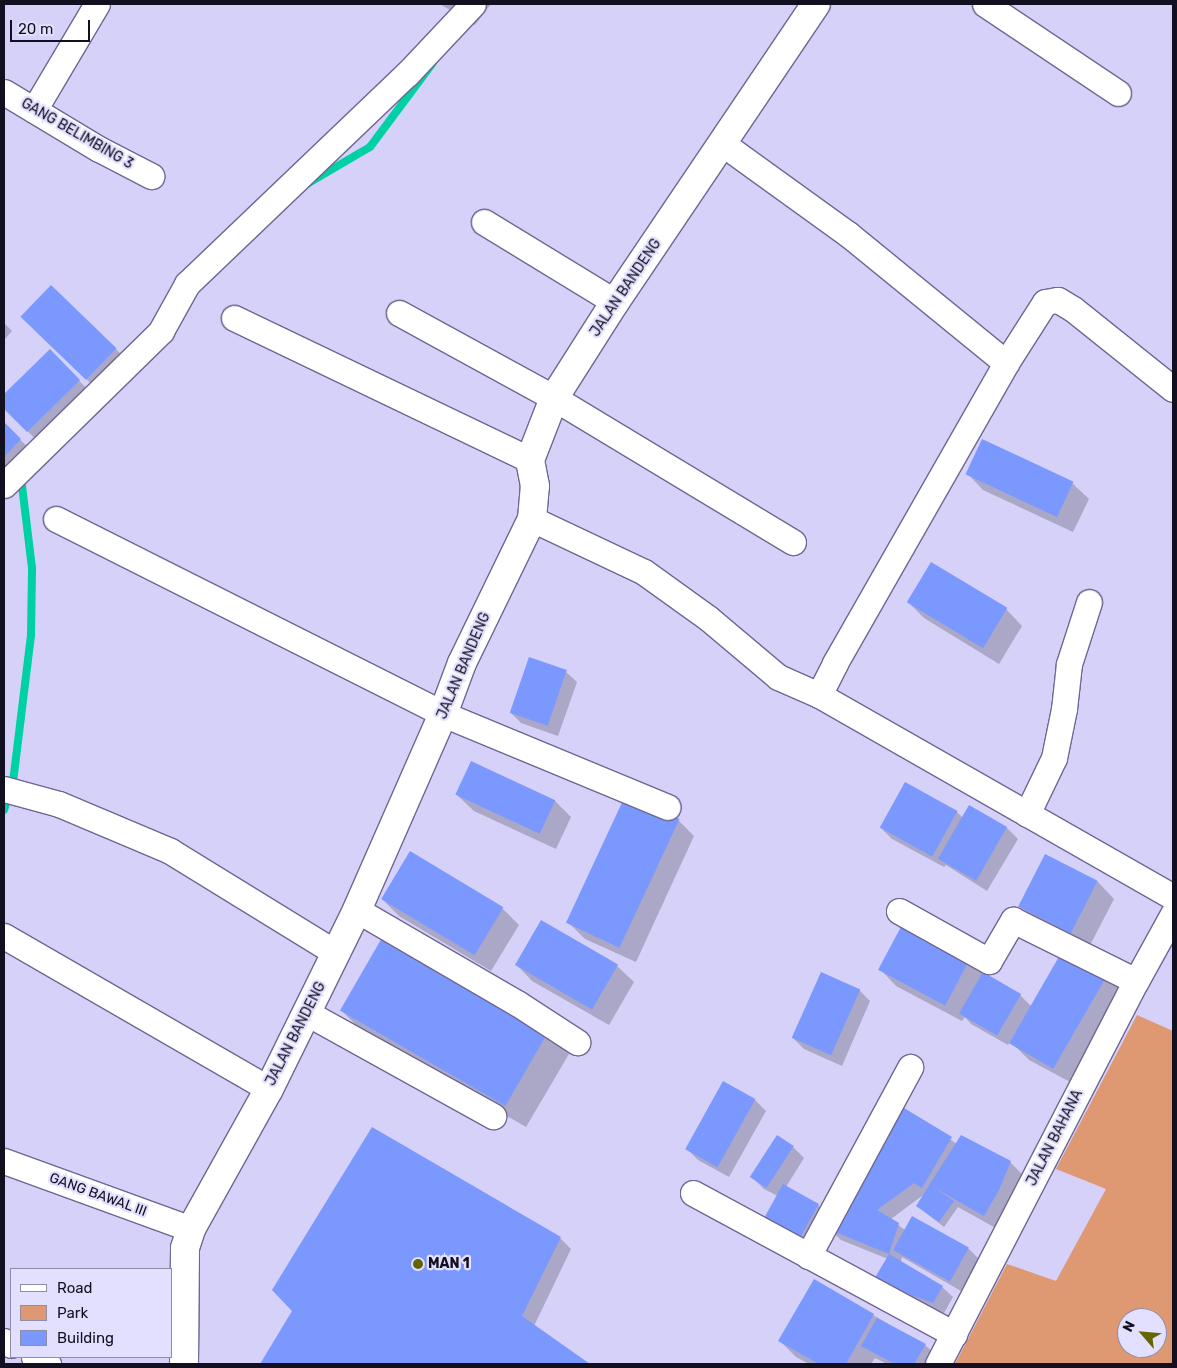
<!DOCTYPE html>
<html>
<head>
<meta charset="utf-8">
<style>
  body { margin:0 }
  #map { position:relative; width:1177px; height:1368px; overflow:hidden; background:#d5d1f9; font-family:Rubik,sans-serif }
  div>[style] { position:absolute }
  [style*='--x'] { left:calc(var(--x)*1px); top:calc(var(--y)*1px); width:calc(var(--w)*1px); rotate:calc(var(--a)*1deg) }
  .green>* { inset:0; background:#de9972 }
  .shadow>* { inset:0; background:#0003 }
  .stream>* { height:8px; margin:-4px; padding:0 4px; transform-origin:4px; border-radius:4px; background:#00d1a4 }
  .building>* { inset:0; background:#7b98fe; transform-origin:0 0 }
  .roads { filter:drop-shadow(1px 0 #6d6793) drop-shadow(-1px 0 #6d6793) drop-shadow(0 1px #6d6793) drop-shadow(0 -1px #6d6793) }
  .minor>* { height:25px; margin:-12.5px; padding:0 12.5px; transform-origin:12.5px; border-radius:12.5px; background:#fff }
  .tertiary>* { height:28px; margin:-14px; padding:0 14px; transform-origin:14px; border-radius:14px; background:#fff }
  .dots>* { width:14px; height:14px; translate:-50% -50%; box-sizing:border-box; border:2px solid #e2e0fe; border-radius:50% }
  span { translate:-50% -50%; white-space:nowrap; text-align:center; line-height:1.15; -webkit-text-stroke:4.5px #e2e0fe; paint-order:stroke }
  .street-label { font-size:14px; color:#120f20 }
  .poi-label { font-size:14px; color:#120f20; font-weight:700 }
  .left { translate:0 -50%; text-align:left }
  .frame { position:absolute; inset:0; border:5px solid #120f20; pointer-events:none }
  .legend { position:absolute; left:10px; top:1268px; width:162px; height:90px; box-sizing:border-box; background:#e2e0fe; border:1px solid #8f8ca5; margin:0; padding:6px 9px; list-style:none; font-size:15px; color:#120f20 }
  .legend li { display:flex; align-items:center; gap:10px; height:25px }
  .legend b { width:25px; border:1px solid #8f8ca5 }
  .north { position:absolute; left:1117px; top:1308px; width:50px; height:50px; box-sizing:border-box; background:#e2e0fe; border:1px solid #8f8ca5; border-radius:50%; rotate:297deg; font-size:14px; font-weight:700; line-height:20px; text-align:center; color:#120f20 }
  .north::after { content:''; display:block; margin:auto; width:18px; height:22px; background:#656500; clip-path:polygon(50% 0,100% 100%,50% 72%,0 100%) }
  .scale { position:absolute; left:10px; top:20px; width:80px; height:22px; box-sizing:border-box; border:2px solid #120f20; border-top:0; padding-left:6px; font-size:15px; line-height:18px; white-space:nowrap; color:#120f20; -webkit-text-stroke:4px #e2e0fe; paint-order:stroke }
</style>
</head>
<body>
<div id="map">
  <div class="green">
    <i style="clip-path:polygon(evenodd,1137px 1015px,1173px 1031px,1173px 1364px,955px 1364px,1007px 1264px,1056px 1281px,1106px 1189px,1056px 1169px,1137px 1015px,1127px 1318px,1157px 1318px,1157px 1348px,1127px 1348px,1127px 1318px)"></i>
  </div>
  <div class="shadow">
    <i style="clip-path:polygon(440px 4px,491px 4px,475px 25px)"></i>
    <i style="clip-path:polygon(4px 323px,12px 331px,4px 340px)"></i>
    <i style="clip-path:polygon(39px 334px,116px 349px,132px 366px,104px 396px)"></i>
    <i style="clip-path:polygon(50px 351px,95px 397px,44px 448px,4px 407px,4px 396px)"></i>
    <i style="clip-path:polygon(4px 424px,37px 456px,4px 491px)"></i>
    <i style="clip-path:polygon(967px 473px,1072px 483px,1089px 499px,1073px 532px,983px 490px)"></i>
    <i style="clip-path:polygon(908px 602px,1006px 609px,1022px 626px,999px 664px,924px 618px)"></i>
    <i style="clip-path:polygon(566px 672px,577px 682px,558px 736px,521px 723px,510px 712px)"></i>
    <i style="clip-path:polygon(905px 784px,957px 812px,963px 818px,970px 807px,1007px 828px,1018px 839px,987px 891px,946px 865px,944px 867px,892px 839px,881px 828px)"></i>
    <i style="clip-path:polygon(457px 795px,555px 801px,571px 817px,556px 849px,474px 811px)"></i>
    <i style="clip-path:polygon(678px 820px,694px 836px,636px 962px,585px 939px,568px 922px)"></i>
    <i style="clip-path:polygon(1046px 856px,1098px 882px,1114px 899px,1088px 949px,1037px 923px,1020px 906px)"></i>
    <i style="clip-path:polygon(382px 899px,502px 908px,519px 925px,491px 971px,399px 916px)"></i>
    <i style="clip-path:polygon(970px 960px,983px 974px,1020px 995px,1031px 1006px,1008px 1045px,971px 1024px,965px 1017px,962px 1021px,896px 986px,880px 969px)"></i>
    <i style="clip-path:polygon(516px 964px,617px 966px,634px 982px,609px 1025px,532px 981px)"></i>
    <i style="clip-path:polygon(1107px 974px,1124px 990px,1072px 1083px,1029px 1060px,1013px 1044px)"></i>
    <i style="clip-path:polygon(859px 990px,870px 1001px,842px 1066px,804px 1049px,793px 1038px)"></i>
    <i style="clip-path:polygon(341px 1010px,547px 1033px,569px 1054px,526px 1127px,363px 1032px)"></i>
    <i style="clip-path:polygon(724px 1083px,755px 1100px,766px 1111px,729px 1177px,698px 1160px,687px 1149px)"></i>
    <i style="clip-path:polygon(904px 1109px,957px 1144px,1010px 1162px,1027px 1179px,1001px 1231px,958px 1207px,944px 1227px,917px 1206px,926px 1193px,891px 1219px,906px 1231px,968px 1248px,979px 1259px,961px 1291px,902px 1257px,901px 1262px,942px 1287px,953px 1297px,944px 1313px,920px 1306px,906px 1305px,888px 1259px,841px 1240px,830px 1229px)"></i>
    <i style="clip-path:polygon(793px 1147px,804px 1158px,786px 1187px,818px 1205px,829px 1216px,810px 1250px,776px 1231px,778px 1196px,764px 1189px,753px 1178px)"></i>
    <i style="clip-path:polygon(560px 1238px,571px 1249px,534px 1326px,588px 1364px,261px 1364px,294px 1311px)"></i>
    <i style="clip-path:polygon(814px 1281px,925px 1345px,936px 1355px,931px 1364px,887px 1364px,875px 1358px,871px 1364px,809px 1364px,796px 1357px,780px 1341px)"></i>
  </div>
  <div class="stream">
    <i style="--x:305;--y:185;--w:75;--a:-30.3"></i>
    <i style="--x:370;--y:147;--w:104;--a:-53.2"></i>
    <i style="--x:4;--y:810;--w:29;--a:-72"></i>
    <i style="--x:13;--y:782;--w:148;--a:-83"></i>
    <i style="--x:31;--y:635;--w:67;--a:-89.1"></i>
    <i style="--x:32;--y:568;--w:92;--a:-96.9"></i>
  </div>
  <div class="building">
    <i style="left:51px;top:285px;width:91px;height:44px;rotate:44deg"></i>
    <i style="clip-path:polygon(50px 349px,80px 380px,27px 432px,4px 409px,4px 394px)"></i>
    <i style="clip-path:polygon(4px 422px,21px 439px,4px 457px)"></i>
    <i style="left:982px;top:439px;width:101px;height:39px;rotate:25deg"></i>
    <i style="left:931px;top:562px;width:89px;height:47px;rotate:31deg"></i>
    <i style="left:529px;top:657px;width:40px;height:59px;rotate:19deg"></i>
    <i style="left:471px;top:761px;width:93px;height:37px;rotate:25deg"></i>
    <i style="left:905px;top:782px;width:60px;height:52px;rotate:29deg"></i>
    <i style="left:626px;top:794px;width:59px;height:142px;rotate:25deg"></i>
    <i style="left:969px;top:805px;width:44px;height:62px;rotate:30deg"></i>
    <i style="left:410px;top:851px;width:109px;height:56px;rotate:31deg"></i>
    <i style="left:1045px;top:854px;width:59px;height:59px;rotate:27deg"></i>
    <i style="left:541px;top:920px;width:89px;height:52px;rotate:30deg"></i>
    <i style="left:903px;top:923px;width:76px;height:53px;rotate:28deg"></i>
    <i style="left:383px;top:936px;width:191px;height:86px;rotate:30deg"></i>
    <i style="left:1064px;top:948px;width:51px;height:110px;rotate:30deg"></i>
    <i style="left:821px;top:972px;width:43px;height:72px;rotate:24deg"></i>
    <i style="left:983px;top:972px;width:44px;height:48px;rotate:30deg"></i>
    <i style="left:723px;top:1081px;width:37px;height:78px;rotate:29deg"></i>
    <i style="clip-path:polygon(904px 1108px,952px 1137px,922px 1188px,914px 1183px,877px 1210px,899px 1223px,889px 1254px,828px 1229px)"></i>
    <i style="clip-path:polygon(372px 1127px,561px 1237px,522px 1316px,590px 1364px,260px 1364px,292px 1311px,272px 1290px)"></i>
    <i style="left:777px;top:1135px;width:20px;height:50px;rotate:33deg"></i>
    <i style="clip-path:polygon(961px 1135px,1011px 1161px,999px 1190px,984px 1216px,933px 1187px,954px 1201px,939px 1222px,916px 1206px)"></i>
    <i style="left:783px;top:1184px;width:41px;height:41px;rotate:29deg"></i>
    <i style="left:912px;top:1216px;width:65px;height:39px;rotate:29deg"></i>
    <i style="clip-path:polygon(889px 1254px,943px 1286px,933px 1303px,873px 1281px)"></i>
    <i style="clip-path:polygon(814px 1279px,874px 1314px,846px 1364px,819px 1364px,778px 1341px)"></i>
    <i style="clip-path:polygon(877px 1318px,926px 1344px,914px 1364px,895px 1364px,861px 1346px)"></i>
  </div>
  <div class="roads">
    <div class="minor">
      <i style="--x:985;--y:4;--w:160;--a:33.8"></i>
      <i style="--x:4;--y:92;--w:111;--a:31"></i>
      <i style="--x:99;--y:149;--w:59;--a:27.4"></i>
      <i style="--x:34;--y:110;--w:123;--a:-59.3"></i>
      <i style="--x:723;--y:144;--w:154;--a:35.8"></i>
      <i style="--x:848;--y:234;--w:204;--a:39.2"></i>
      <i style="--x:484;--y:222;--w:153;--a:31.4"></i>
      <i style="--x:399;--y:313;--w:177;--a:28.7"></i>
      <i style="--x:554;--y:398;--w:279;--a:31.1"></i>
      <i style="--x:234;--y:318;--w:328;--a:25.6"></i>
      <i style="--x:4;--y:485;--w:220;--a:-44.4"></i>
      <i style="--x:161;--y:331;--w:54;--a:-61"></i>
      <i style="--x:187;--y:284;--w:304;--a:-43.7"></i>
      <i style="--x:407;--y:74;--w:96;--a:-46.7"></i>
      <i style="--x:56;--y:519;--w:433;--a:26.7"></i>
      <i style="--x:443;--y:714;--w:243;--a:22.5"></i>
      <i style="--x:532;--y:519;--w:124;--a:25.3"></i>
      <i style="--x:644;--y:572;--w:79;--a:35.7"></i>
      <i style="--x:708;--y:618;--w:92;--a:40.1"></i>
      <i style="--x:778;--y:677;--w:45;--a:23.7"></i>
      <i style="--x:819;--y:695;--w:408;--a:29.7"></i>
      <i style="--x:819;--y:695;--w:36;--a:-63"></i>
      <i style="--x:835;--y:663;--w:345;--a:-60.3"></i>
      <i style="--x:1006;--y:363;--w:72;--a:-57.4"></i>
      <i style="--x:1045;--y:302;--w:13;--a:-9"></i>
      <i style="--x:1058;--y:300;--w:17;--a:31"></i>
      <i style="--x:1073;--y:309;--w:128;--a:38.7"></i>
      <i style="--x:4;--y:789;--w:57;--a:15.3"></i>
      <i style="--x:59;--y:804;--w:121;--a:22.9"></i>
      <i style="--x:170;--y:851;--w:195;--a:31.6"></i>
      <i style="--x:1027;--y:814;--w:62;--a:-64.3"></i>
      <i style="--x:1054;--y:758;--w:50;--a:-78.5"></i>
      <i style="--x:1064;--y:709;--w:45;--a:-83.7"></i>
      <i style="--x:1069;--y:664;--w:65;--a:-72.1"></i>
      <i style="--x:357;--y:910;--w:185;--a:30.2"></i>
      <i style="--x:517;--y:1003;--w:72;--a:33"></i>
      <i style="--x:899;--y:911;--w:103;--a:29.1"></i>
      <i style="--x:989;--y:961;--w:48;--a:-59.7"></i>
      <i style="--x:1013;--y:920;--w:137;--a:26.4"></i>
      <i style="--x:4;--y:936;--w:306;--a:30"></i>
      <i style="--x:307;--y:1013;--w:213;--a:29"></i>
      <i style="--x:4;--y:1161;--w:199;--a:20"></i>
      <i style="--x:693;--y:1193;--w:297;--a:28.4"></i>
      <i style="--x:808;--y:1256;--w:215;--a:-61.6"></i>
      <i style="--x:4;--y:1341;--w:8;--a:30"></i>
      <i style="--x:34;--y:1357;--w:16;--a:27"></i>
      <i style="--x:938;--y:1364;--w:431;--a:-62.7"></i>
      <i style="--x:1136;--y:981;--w:77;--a:-61.1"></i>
    </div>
    <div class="tertiary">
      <i style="--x:184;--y:1364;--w:116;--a:-89.5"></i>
      <i style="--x:185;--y:1248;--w:20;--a:-72"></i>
      <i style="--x:191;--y:1229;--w:160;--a:-60.9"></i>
      <i style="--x:269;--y:1089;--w:199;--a:-63.8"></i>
      <i style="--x:357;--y:910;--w:214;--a:-66.3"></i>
      <i style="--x:443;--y:714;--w:54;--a:-69.6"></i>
      <i style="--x:462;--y:663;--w:160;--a:-64.1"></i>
      <i style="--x:532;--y:519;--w:33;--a:-85"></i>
      <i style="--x:535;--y:486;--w:26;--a:-101"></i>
      <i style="--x:530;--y:460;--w:66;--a:-68.8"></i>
      <i style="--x:554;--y:398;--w:114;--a:-57.6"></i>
      <i style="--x:615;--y:302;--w:359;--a:-56"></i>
    </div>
  </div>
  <div class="dots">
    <i style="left:418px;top:1264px;background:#656500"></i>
  </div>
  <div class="street-label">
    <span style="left:77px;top:134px;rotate:30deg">GANG BELIMBING 3</span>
    <span style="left:626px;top:288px;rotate:-56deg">JALAN BANDENG</span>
    <span style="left:464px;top:666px;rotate:-67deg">JALAN BANDENG</span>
    <span style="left:296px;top:1034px;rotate:-63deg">JALAN BANDENG</span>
    <span style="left:1055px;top:1138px;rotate:-63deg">JALAN BAHANA</span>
    <span style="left:98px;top:1195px;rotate:20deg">GANG BAWAL III</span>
  </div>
  <div class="poi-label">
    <span class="left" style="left:428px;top:1264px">MAN 1</span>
  </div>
  <div class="frame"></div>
  <ul class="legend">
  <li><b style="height:6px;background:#fff"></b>Road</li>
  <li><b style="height:14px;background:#de9972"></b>Park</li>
  <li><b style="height:14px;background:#7b98fe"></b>Building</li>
  </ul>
  <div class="north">N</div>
  <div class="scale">20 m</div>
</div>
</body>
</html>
